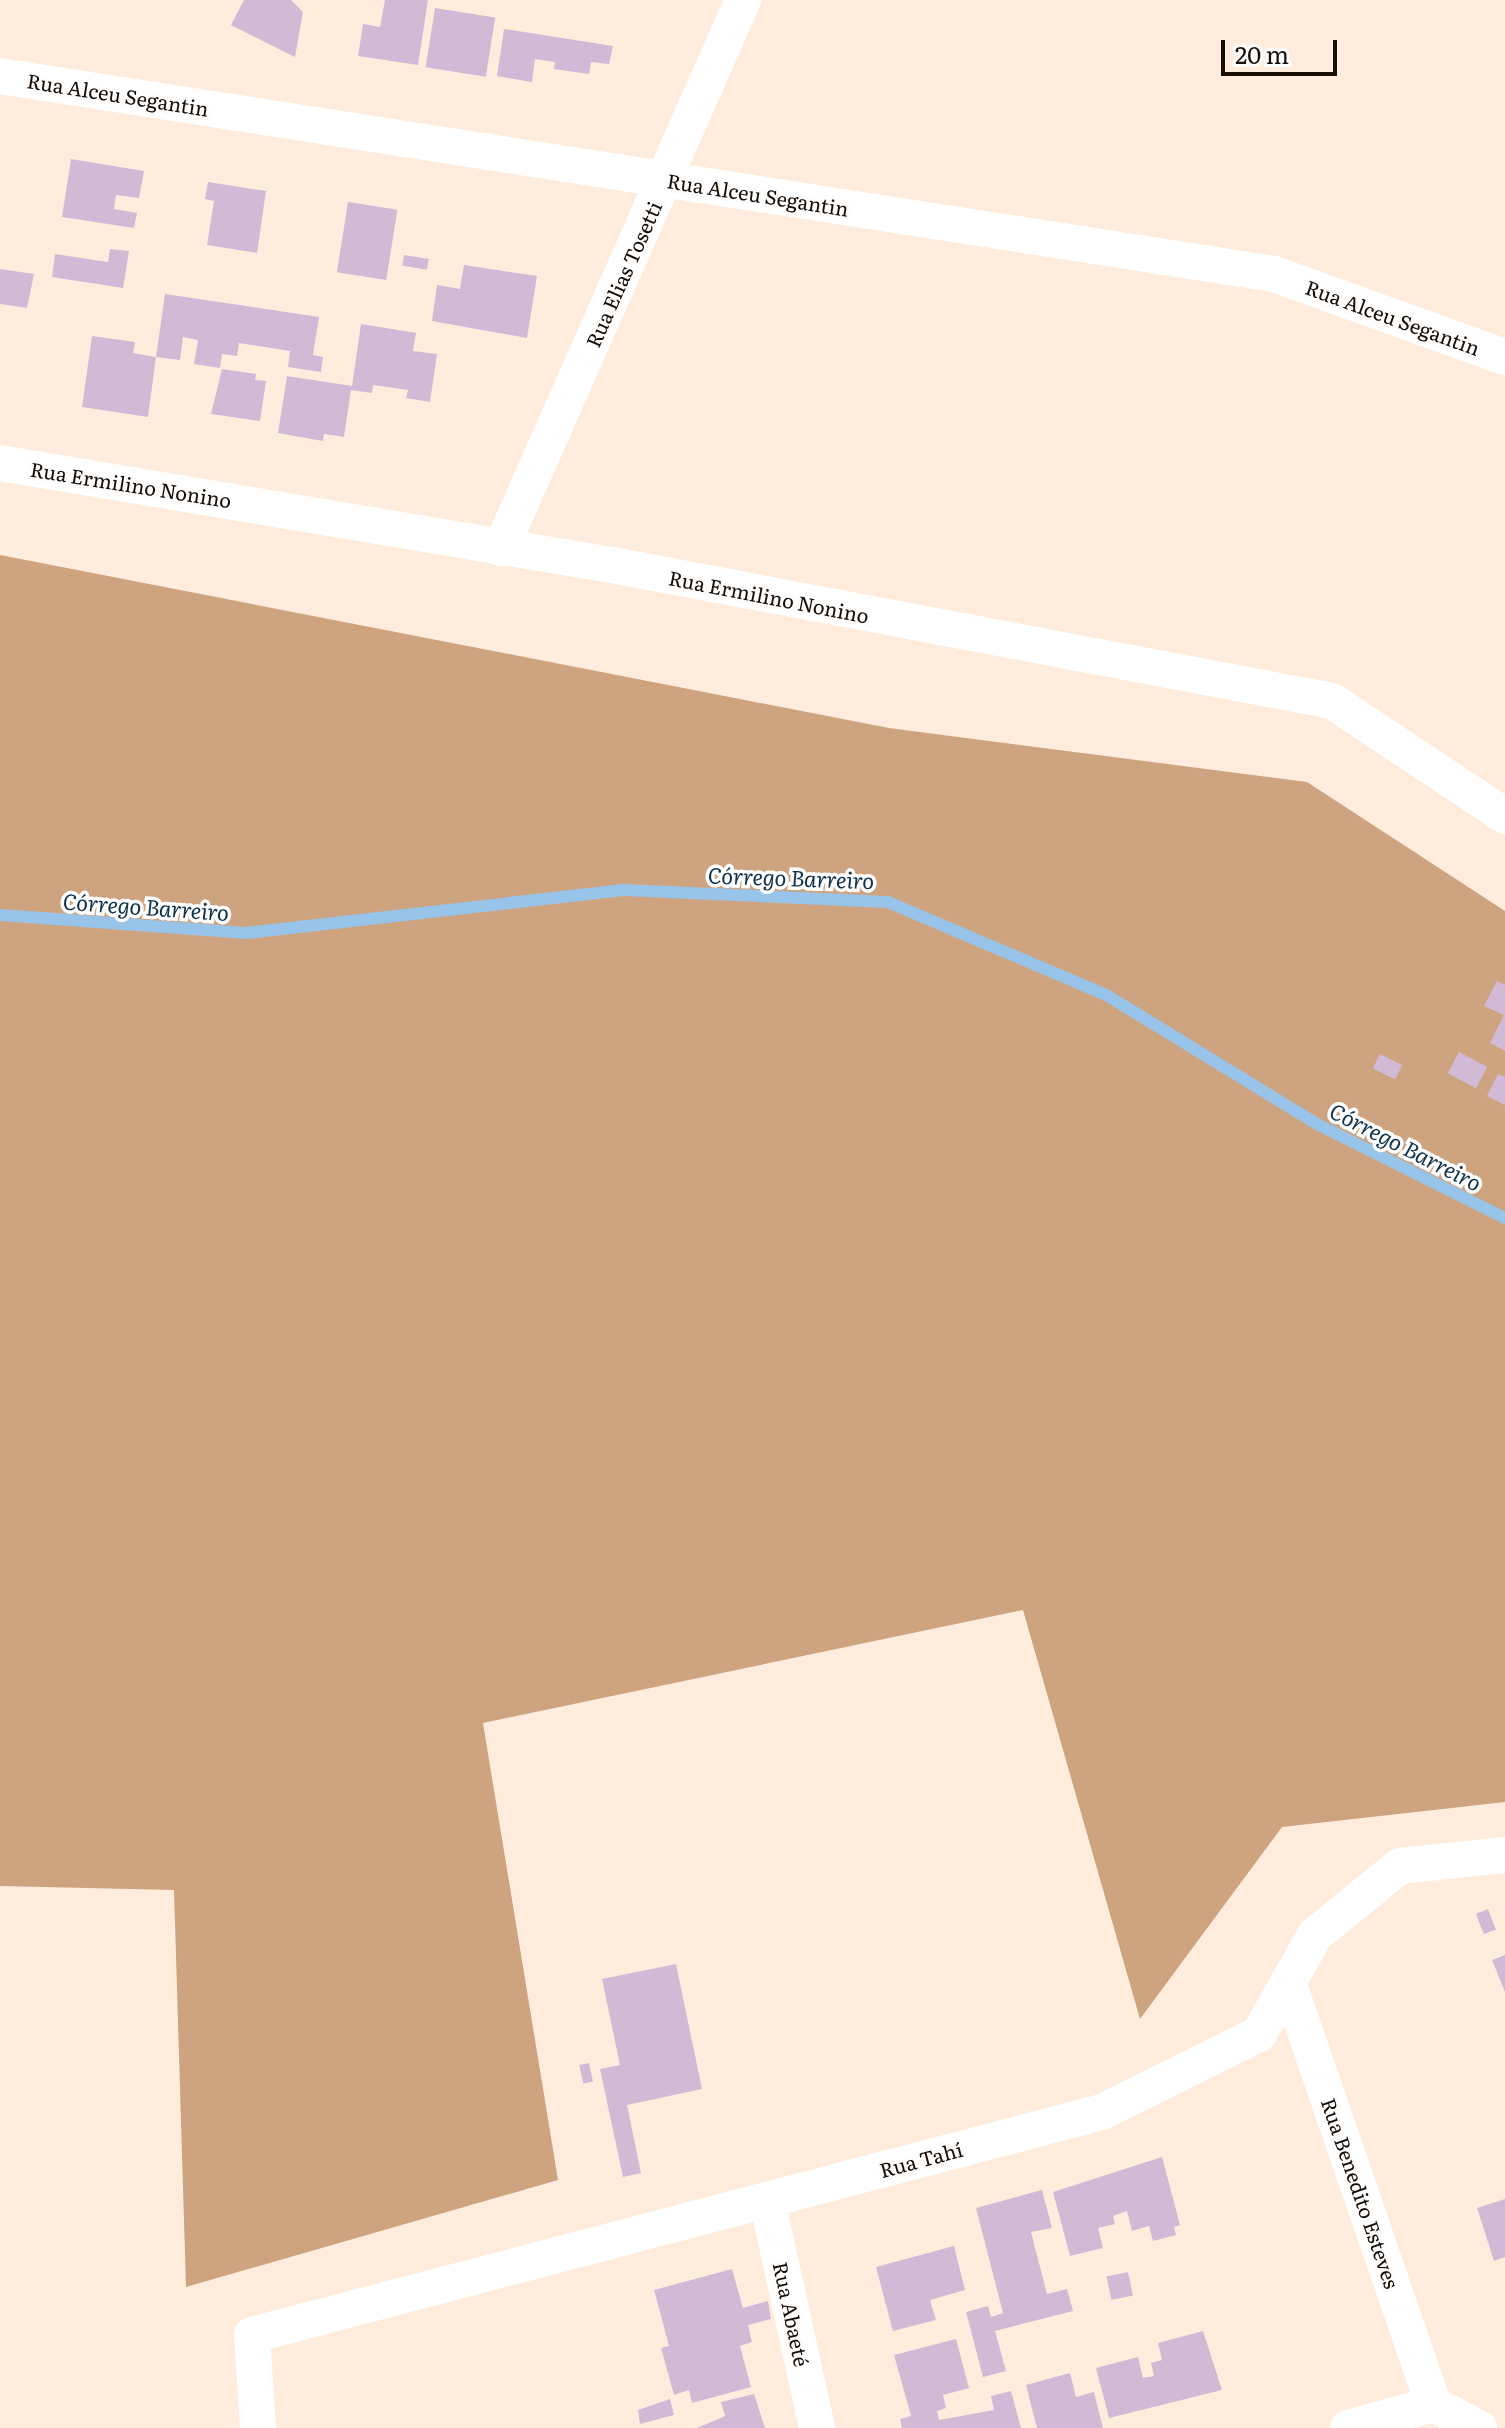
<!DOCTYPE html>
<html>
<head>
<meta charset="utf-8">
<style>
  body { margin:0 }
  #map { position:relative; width:1505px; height:2428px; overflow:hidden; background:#ffecdc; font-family:Literata,serif }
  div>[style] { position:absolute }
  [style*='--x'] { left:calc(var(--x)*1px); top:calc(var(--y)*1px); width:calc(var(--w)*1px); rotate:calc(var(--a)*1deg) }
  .forest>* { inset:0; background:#cea480 }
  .stream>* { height:12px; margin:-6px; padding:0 6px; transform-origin:6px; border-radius:6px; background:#98c4e9 }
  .building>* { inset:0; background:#d2bad7; transform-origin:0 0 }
  .street>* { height:36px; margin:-18px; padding:0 18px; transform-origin:18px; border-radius:18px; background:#fff }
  span { translate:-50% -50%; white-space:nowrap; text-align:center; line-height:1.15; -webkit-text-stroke:7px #fdfdfd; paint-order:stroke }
  .street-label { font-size:20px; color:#170d05 }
  .water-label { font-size:22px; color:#0f324b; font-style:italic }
  .scale { position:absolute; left:1221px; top:40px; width:116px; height:36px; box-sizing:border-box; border:4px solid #170d05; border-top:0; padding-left:10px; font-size:24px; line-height:28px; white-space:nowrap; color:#170d05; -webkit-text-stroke:6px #fdfdfd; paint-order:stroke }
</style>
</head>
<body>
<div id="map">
  <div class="forest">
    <i style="clip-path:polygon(0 555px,889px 728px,1307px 782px,1505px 911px,1505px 1802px,1282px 1827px,1140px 2019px,1023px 1610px,483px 1723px,558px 2180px,186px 2287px,174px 1890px,0 1886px)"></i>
  </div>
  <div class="stream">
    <i style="--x:0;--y:915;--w:247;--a:4.2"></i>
    <i style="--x:246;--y:933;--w:380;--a:-6.5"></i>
    <i style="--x:624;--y:890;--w:264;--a:2.6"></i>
    <i style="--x:888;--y:902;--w:239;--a:23.1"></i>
    <i style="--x:1108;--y:996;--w:243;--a:31.5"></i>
    <i style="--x:1315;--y:1123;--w:212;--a:26.6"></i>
  </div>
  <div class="building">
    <i style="clip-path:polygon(244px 0,291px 0,303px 12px,295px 57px,231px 25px)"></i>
    <i style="clip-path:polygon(385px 0,428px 0,418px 65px,358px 56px,363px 24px,380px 27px)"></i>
    <i style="left:435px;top:8px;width:61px;height:60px;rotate:9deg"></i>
    <i style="clip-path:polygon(504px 29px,613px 46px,609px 64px,591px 62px,589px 74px,554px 69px,555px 62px,535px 59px,532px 82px,497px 76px)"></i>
    <i style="clip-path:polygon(71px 159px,144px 171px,139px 198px,116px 195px,114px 209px,137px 213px,134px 228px,62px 217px)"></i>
    <i style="clip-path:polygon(208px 182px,266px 191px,257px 253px,207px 245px,214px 201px,205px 199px)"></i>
    <i style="left:348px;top:202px;width:50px;height:71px;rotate:9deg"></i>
    <i style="clip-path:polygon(110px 249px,129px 251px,123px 288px,52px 277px,55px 254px,108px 262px)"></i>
    <i style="left:404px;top:255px;width:25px;height:11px;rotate:9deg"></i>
    <i style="clip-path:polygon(464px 265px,537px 276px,527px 338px,432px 321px,437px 285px,460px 289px)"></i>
    <i style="clip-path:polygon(0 269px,34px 274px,27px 308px,0 304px)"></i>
    <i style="clip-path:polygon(165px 294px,319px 317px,313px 355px,323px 357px,321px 372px,288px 367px,290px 351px,239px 343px,237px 356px,222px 354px,220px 368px,194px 364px,198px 340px,183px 337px,180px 360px,156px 357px)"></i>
    <i style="clip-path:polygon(361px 324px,416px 333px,413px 351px,437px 354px,430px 402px,406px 398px,408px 390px,373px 385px,372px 393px,351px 390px,344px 437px,324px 434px,323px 441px,278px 433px,287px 376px,352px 386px)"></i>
    <i style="clip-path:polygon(92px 336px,135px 342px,133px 353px,156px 357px,148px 417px,82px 407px)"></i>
    <i style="clip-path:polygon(222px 369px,256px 374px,255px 380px,266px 381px,260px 421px,211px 414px)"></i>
    <i style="clip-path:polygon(1497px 981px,1505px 985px,1505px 1051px,1490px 1043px,1504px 1015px,1484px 1006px)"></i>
    <i style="left:1459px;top:1052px;width:32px;height:24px;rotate:28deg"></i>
    <i style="left:1380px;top:1054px;width:25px;height:16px;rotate:27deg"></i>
    <i style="clip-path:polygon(1498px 1074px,1505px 1077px,1505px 1105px,1487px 1096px)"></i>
    <i style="left:1488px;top:1909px;width:22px;height:13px;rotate:69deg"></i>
    <i style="clip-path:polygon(1505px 1955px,1505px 1992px,1492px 1960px)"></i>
    <i style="clip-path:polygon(676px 1964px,702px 2089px,627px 2105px,641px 2173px,623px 2177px,600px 2069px,620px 2065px,602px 1979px)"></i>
    <i style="left:589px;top:2063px;width:19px;height:10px;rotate:78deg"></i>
    <i style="clip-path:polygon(1162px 2157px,1180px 2225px,1174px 2227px,1176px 2235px,1153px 2241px,1149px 2226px,1132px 2231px,1127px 2211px,1113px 2216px,1115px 2224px,1098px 2228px,1103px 2248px,1070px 2256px,1053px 2192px)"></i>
    <i style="clip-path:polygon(1042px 2190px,1052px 2228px,1031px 2232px,1047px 2294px,1067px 2289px,1073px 2311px,995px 2331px,1006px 2371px,983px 2377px,966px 2312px,988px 2306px,991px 2317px,1003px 2313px,976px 2208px)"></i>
    <i style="clip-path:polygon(1505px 2199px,1505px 2257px,1494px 2261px,1477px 2208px)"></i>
    <i style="clip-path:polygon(954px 2246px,965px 2290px,930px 2300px,936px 2320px,893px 2331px,876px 2267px)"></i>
    <i style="clip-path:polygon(732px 2269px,743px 2308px,768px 2301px,771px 2319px,748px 2325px,752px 2342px,740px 2346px,751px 2387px,692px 2403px,689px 2390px,674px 2395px,661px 2348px,669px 2346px,654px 2290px)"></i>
    <i style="left:1128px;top:2272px;width:24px;height:22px;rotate:78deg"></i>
    <i style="clip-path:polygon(1203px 2331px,1222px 2390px,1109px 2418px,1096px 2368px,1138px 2357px,1143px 2378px,1154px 2376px,1151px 2363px,1162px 2360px,1158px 2343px)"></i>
    <i style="clip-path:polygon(956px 2339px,969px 2388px,943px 2395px,946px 2408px,937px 2411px,939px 2420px,994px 2410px,991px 2396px,1011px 2391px,1021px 2428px,902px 2428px,900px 2419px,911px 2416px,894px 2355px)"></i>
    <i style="clip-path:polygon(1070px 2373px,1076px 2397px,1094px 2392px,1103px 2428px,1037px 2428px,1026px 2385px)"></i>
    <i style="clip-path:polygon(754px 2394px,765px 2428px,697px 2428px,725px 2416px,721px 2402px)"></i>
    <i style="clip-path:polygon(670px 2399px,674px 2415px,640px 2424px,638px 2410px)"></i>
  </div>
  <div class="street">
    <i style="--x:0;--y:76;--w:1289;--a:8.83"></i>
    <i style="--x:1274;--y:274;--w:245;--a:19.8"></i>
    <i style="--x:0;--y:463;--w:632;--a:9.48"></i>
    <i style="--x:623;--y:567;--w:722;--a:10.7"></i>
    <i style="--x:1332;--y:701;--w:208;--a:33.6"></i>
    <i style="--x:501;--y:548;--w:599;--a:-66.17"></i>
    <i style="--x:1288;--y:1982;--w:446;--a:71"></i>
    <i style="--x:767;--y:2200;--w:233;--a:77.6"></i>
    <i style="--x:258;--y:2428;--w:93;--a:-93.7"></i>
    <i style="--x:252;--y:2335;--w:879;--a:-14.7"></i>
    <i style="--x:1102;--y:2112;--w:175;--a:-26.4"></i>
    <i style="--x:1259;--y:2034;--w:114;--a:-60.5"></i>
    <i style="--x:1315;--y:1935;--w:109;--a:-39.1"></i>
    <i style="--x:1400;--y:1866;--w:106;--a:-6"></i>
    <i style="--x:1348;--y:2428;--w:88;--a:-15.8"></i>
    <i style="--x:1433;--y:2404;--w:52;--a:27.6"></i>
  </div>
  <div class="street-label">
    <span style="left:118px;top:94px;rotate:9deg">Rua Alceu Segantin</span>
    <span style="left:758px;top:194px;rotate:9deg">Rua Alceu Segantin</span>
    <span style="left:623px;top:274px;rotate:-66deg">Rua Elias Tosetti</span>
    <span style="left:1393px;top:317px;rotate:20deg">Rua Alceu Segantin</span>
    <span style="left:131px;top:484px;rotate:9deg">Rua Ermilino Nonino</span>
    <span style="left:769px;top:596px;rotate:11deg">Rua Ermilino Nonino</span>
    <span style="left:921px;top:2159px;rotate:-15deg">Rua Tahí</span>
    <span style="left:1361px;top:2193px;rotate:71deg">Rua Benedito Esteves</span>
    <span style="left:792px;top:2314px;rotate:78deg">Rua Abaeté</span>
  </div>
  <div class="water-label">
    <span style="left:791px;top:877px;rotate:2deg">Córrego Barreiro</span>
    <span style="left:146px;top:906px;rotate:4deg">Córrego Barreiro</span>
    <span style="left:1406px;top:1146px;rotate:27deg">Córrego Barreiro</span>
  </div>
  <div class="scale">20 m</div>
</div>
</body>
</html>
